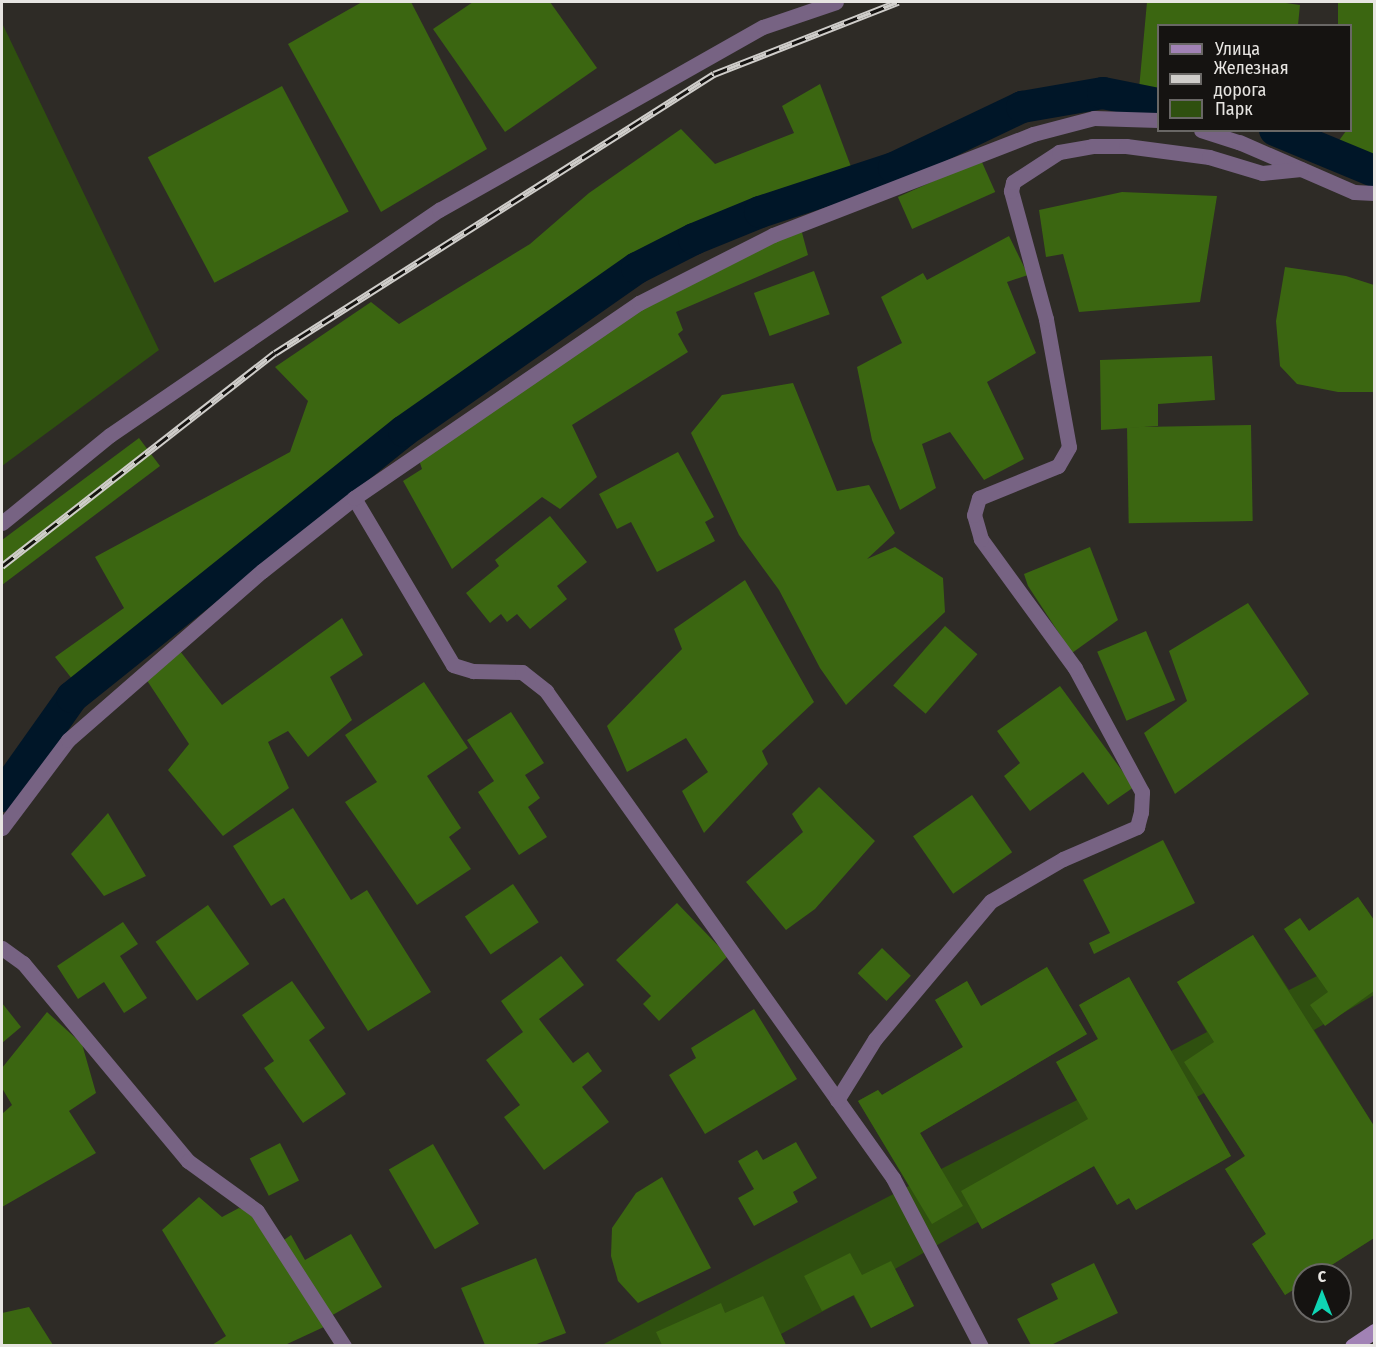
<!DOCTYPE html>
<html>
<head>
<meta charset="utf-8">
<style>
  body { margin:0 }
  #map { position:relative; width:1376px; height:1347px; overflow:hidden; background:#2e2b26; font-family:"Fira Sans Condensed",sans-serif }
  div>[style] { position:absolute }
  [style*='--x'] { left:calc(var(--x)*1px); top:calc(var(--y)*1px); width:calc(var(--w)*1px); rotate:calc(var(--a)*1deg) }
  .green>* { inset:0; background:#2f500f }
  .forest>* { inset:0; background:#3b6611; transform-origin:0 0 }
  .canal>* { height:32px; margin:-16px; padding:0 16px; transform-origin:16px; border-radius:16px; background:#001628 }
  .street>* { height:15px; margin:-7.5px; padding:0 7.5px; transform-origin:7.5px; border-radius:7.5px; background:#776383 }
  .secondary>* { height:15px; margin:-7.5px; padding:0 7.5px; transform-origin:7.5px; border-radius:7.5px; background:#a182b5 }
  .rail>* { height:7px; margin-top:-3.5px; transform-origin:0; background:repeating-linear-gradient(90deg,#151311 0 14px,#cfcdca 0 28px); box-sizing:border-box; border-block:2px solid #cfcdca }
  span { translate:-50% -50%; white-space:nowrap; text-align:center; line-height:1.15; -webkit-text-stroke:4.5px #151311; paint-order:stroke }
  .frame { position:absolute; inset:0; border:3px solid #e7e5e2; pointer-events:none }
  .legend { position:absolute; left:1157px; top:24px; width:195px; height:108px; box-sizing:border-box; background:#151311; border:2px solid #696765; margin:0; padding:8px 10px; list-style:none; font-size:18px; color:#e7e5e2 }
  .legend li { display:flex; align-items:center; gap:12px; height:30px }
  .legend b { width:30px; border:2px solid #696765 }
  .north { position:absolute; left:1292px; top:1263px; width:60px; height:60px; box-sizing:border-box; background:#151311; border:2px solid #696765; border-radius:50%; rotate:0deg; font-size:16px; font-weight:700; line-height:24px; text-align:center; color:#e7e5e2 }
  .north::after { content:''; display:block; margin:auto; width:21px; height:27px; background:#0fd5b4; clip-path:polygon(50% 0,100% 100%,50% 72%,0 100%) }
</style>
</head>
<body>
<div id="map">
  <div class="green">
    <i style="clip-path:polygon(2px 23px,159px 350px,2px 466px)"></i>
    <i style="clip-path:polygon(1358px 897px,1374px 920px,1374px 995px,1314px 1030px,1374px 1126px,1374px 1238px,1316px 1275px,1304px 1275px,1304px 1283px,1285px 1295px,1252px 1244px,1266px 1234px,1225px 1169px,1245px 1156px,1204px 1093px,1197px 1097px,1231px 1156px,1136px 1210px,1129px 1198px,1117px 1205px,1094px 1166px,982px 1229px,978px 1222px,895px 1269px,914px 1306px,871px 1328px,853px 1295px,781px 1334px,786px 1345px,600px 1346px,909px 1186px,858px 1101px,878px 1090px,882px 1095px,963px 1047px,935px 1000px,967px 981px,981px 1006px,1047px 967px,1087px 1034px,920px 1133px,941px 1169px,1077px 1100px,1056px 1062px,1098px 1039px,1079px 1005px,1129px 977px,1171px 1051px,1207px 1032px,1177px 982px,1253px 935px,1289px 990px,1317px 976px,1284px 929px,1300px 918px,1309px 931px)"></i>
  </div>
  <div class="forest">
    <i style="clip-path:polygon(362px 2px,411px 2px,487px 149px,381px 212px,288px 44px)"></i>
    <i style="clip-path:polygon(473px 2px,550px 2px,597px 68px,505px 132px,433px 29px)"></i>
    <i style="clip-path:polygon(1147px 2px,1279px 2px,1300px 5px,1298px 25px,1158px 26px,1158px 93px,1139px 89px)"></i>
    <i style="clip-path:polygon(1338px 2px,1374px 2px,1374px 163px,1335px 146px,1346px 131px,1350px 130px,1350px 26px,1338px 25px)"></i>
    <i style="clip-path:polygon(820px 84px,853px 172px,692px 229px,634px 261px,396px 425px,76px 684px,55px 657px,124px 608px,95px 557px,290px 452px,308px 401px,275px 367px,371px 302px,399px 324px,530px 244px,589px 193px,681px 129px,715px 164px,794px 133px,782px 106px)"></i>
    <i style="left:282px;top:86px;width:142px;height:152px;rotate:62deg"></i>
    <i style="left:981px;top:160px;width:35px;height:91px;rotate:66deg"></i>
    <i style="clip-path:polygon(1122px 192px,1217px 196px,1200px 302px,1079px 312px,1063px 254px,1046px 257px,1039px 210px)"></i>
    <i style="clip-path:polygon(801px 229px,808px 255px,676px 312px,683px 330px,678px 334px,688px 352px,572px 425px,597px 477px,560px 509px,542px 497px,452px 569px,403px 481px,422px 469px,419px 460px,658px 296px)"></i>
    <i style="clip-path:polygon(1009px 236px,1028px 275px,1007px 282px,1036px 353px,987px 382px,1024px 459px,984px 480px,950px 432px,922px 444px,936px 488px,900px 510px,872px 440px,857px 367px,902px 343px,881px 297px,923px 273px,927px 280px)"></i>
    <i style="clip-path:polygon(1285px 267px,1346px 276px,1374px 285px,1374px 392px,1338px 392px,1297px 384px,1280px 366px,1276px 321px)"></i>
    <i style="left:814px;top:271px;width:46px;height:64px;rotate:70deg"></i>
    <i style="clip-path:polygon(1212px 356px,1215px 400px,1158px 404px,1158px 426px,1101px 430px,1100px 360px)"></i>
    <i style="clip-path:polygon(793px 383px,837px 491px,869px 485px,895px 533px,867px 559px,895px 547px,943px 578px,945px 612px,846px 705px,820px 668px,779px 590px,739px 535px,691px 433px,722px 395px)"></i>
    <i style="left:1251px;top:425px;width:96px;height:124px;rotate:89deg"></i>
    <i style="clip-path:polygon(139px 438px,160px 466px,2px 585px,2px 540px)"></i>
    <i style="clip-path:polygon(678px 452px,714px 517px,705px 522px,715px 541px,657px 572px,631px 522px,617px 529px,599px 494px)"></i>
    <i style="clip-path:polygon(550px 516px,587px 562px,557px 586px,567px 599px,530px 629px,517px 614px,507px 622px,501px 614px,490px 623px,466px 593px,499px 566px,495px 560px)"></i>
    <i style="clip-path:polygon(1090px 547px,1118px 620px,1072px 653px,1028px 586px,1024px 574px)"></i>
    <i style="clip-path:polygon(745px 580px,814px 702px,762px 751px,768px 764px,704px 833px,682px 791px,708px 772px,686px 738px,627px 772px,607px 726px,682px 649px,674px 629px)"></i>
    <i style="clip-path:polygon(1248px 603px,1309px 694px,1175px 794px,1144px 733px,1187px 701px,1169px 651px)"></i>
    <i style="clip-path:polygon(342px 618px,363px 655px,330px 677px,352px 720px,308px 757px,288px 731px,268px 742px,289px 788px,223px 836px,168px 770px,189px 744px,146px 679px,180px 651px,222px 705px)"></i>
    <i style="left:945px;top:626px;width:43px;height:79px;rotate:41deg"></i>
    <i style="left:1146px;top:631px;width:75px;height:53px;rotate:67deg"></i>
    <i style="clip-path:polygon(424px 682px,468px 748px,427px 776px,461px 828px,449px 837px,471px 869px,417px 905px,345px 802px,377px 782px,345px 735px)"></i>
    <i style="clip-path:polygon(1060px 686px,1134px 787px,1108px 805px,1083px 772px,1030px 811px,1004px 776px,1020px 763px,997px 731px)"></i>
    <i style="clip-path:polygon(511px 712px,544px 763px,525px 775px,540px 798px,528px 807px,547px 837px,519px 855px,478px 792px,494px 781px,467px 740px)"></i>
    <i style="clip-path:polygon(819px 787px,875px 841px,815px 909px,786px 930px,746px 882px,803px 832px,792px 814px)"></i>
    <i style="left:972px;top:795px;width:70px;height:72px;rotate:55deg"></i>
    <i style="clip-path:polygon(293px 808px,351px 900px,367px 890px,431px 992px,368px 1031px,284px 898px,271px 906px,233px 846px)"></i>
    <i style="clip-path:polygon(108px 813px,146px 876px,104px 896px,71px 854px)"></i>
    <i style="clip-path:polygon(1163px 840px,1195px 903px,1094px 954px,1089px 943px,1110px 933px,1083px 880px)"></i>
    <i style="left:513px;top:884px;width:46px;height:58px;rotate:56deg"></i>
    <i style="clip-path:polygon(1358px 897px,1374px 920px,1374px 991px,1325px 1026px,1310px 1005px,1328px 992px,1284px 929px,1300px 918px,1309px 931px)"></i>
    <i style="clip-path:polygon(677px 903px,728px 956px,659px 1021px,643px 1004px,651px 996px,616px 960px)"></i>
    <i style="left:208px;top:905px;width:72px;height:64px;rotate:55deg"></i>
    <i style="clip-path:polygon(123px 922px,138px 944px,120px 956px,147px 998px,124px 1013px,104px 982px,78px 999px,57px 966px)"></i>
    <i style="clip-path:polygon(1253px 935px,1374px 1126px,1374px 1238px,1316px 1275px,1304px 1275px,1304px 1283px,1285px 1295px,1252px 1244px,1266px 1234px,1225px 1169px,1245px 1156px,1184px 1062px,1214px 1042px,1177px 982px)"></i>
    <i style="left:882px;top:948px;width:40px;height:35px;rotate:44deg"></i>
    <i style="clip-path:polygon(561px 956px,584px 985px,539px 1019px,573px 1063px,588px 1052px,602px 1071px,582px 1087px,609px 1122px,544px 1170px,504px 1117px,520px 1105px,486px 1060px,523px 1032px,501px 1001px)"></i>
    <i style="clip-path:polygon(1047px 967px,1087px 1034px,920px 1133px,963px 1206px,932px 1224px,858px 1101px,878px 1090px,882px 1095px,963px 1047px,935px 1000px,967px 981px,981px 1006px)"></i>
    <i style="clip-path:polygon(1129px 977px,1231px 1156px,1136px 1210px,1129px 1198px,1117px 1205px,1094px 1166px,982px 1229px,961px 1191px,1088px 1119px,1056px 1062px,1098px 1039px,1079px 1005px)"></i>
    <i style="clip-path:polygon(292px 981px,325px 1028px,309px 1040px,346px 1094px,303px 1123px,264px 1068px,274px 1061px,242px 1015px)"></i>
    <i style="clip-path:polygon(2px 1003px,21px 1027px,2px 1043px)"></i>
    <i style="clip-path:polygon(754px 1009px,797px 1079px,705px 1134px,669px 1075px,696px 1058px,691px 1048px)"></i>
    <i style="clip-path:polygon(47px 1012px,82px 1044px,96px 1093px,69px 1111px,96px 1153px,2px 1207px,2px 1114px,12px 1105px,2px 1088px,2px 1068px)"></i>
    <i style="clip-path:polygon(796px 1142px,817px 1178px,793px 1192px,798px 1202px,754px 1226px,738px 1198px,754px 1189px,738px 1161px,757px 1150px,763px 1160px)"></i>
    <i style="left:280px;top:1143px;width:42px;height:34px;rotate:63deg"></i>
    <i style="left:433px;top:1144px;width:92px;height:51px;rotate:60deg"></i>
    <i style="clip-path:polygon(662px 1177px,711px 1268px,638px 1303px,618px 1281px,611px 1256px,612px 1228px,636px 1193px)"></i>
    <i style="clip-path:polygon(199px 1197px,222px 1217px,239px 1208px,254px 1214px,326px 1326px,285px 1345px,212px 1345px,226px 1336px,162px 1230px)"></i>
    <i style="clip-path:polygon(351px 1234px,382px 1287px,329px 1317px,284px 1240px,291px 1235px,305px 1260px)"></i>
    <i style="clip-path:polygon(850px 1253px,862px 1275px,891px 1261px,914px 1306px,871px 1328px,854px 1295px,822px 1311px,804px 1276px)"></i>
    <i style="clip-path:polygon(536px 1258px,566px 1333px,534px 1345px,485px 1345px,461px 1288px)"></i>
    <i style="clip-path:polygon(1094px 1263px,1118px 1313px,1051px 1345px,1031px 1345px,1017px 1319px,1058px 1299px,1051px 1284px)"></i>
    <i style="clip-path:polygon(763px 1296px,786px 1345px,662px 1345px,656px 1332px,721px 1303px,725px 1313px)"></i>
    <i style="clip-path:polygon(29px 1307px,53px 1345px,2px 1345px,2px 1313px)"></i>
  </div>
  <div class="canal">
    <i style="--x:1275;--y:130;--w:107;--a:22.5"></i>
    <i style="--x:2;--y:796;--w:121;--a:-54.7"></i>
    <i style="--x:72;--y:697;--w:425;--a:-38.7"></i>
    <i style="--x:404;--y:431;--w:284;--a:-35"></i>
    <i style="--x:637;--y:268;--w:64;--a:-27"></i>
    <i style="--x:694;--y:239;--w:71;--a:-22.2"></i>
    <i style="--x:760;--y:212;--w:141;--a:-18.2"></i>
    <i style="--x:894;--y:168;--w:142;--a:-25.5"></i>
    <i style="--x:1022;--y:107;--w:82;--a:-9.8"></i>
    <i style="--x:1103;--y:93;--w:56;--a:11.3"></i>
  </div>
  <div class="street">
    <i style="--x:1201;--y:130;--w:40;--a:18"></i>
    <i style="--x:1239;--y:142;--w:125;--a:23.5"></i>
    <i style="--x:1354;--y:192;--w:20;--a:3"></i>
    <i style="--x:354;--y:498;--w:194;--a:59.3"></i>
    <i style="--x:453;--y:665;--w:21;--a:17"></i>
    <i style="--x:473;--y:671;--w:49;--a:1.2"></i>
    <i style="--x:522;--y:672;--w:31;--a:38"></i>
    <i style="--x:546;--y:691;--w:598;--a:54.53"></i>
    <i style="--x:893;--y:1178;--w:190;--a:62.4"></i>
    <i style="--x:2;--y:523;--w:139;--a:-39.2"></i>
    <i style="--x:110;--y:435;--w:399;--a:-34.4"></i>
    <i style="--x:439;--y:210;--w:372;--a:-29.5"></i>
    <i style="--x:763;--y:27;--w:77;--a:-18.9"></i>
    <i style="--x:2;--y:828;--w:110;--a:-53.1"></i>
    <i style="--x:68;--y:740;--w:257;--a:-41.1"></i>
    <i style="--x:262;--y:571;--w:117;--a:-38.4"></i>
    <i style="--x:354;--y:498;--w:345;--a:-34.4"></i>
    <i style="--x:639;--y:303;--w:150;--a:-26.9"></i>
    <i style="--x:773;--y:235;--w:279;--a:-21.2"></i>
    <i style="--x:1033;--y:134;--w:63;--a:-14.7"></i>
    <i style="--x:1094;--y:118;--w:64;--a:1.8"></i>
    <i style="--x:2;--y:948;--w:26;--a:36"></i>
    <i style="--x:23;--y:963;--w:258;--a:50.2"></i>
    <i style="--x:188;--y:1161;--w:85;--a:35.9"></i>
    <i style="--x:257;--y:1211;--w:161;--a:57.2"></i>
    <i style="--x:837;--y:1100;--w:72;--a:-58.1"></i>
    <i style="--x:875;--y:1039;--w:180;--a:-50"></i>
    <i style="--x:991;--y:901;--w:83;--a:-30.3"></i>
    <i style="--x:1063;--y:859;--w:81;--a:-23.4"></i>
    <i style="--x:1137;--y:827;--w:16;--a:-75"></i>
    <i style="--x:1141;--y:812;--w:20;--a:-87"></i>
    <i style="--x:1142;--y:792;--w:141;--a:-118.4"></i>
    <i style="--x:1075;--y:668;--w:160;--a:-126.1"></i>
    <i style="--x:981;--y:539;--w:25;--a:-106"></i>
    <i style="--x:974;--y:515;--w:18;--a:-74"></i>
    <i style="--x:979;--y:498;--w:85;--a:-22.1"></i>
    <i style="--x:1058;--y:466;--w:22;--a:-60"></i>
    <i style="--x:1069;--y:447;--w:130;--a:-100.2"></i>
    <i style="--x:1046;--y:319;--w:133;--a:-105.3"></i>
    <i style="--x:1011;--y:191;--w:9;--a:-77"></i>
    <i style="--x:1013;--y:182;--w:55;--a:-33.1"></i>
    <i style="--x:1059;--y:152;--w:34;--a:-10"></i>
    <i style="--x:1092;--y:146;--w:34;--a:0"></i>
    <i style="--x:1126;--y:146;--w:84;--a:7.5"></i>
    <i style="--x:1209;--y:157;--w:55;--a:16.8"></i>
    <i style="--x:1262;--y:173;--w:39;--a:-6"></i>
  </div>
  <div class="secondary">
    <i style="--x:1352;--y:1346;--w:27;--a:-34"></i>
  </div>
  <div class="rail">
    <i style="--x:2;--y:566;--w:346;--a:-38"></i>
    <i style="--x:275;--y:353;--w:520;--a:-32.44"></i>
    <i style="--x:714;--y:74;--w:198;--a:-21.4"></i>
  </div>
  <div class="frame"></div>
  <ul class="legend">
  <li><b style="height:8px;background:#a182b5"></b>Улица</li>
  <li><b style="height:8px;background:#cfcdca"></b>Железная дорога</li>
  <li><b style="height:16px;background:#2f500f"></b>Парк</li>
  </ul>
  <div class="north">С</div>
</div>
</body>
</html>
